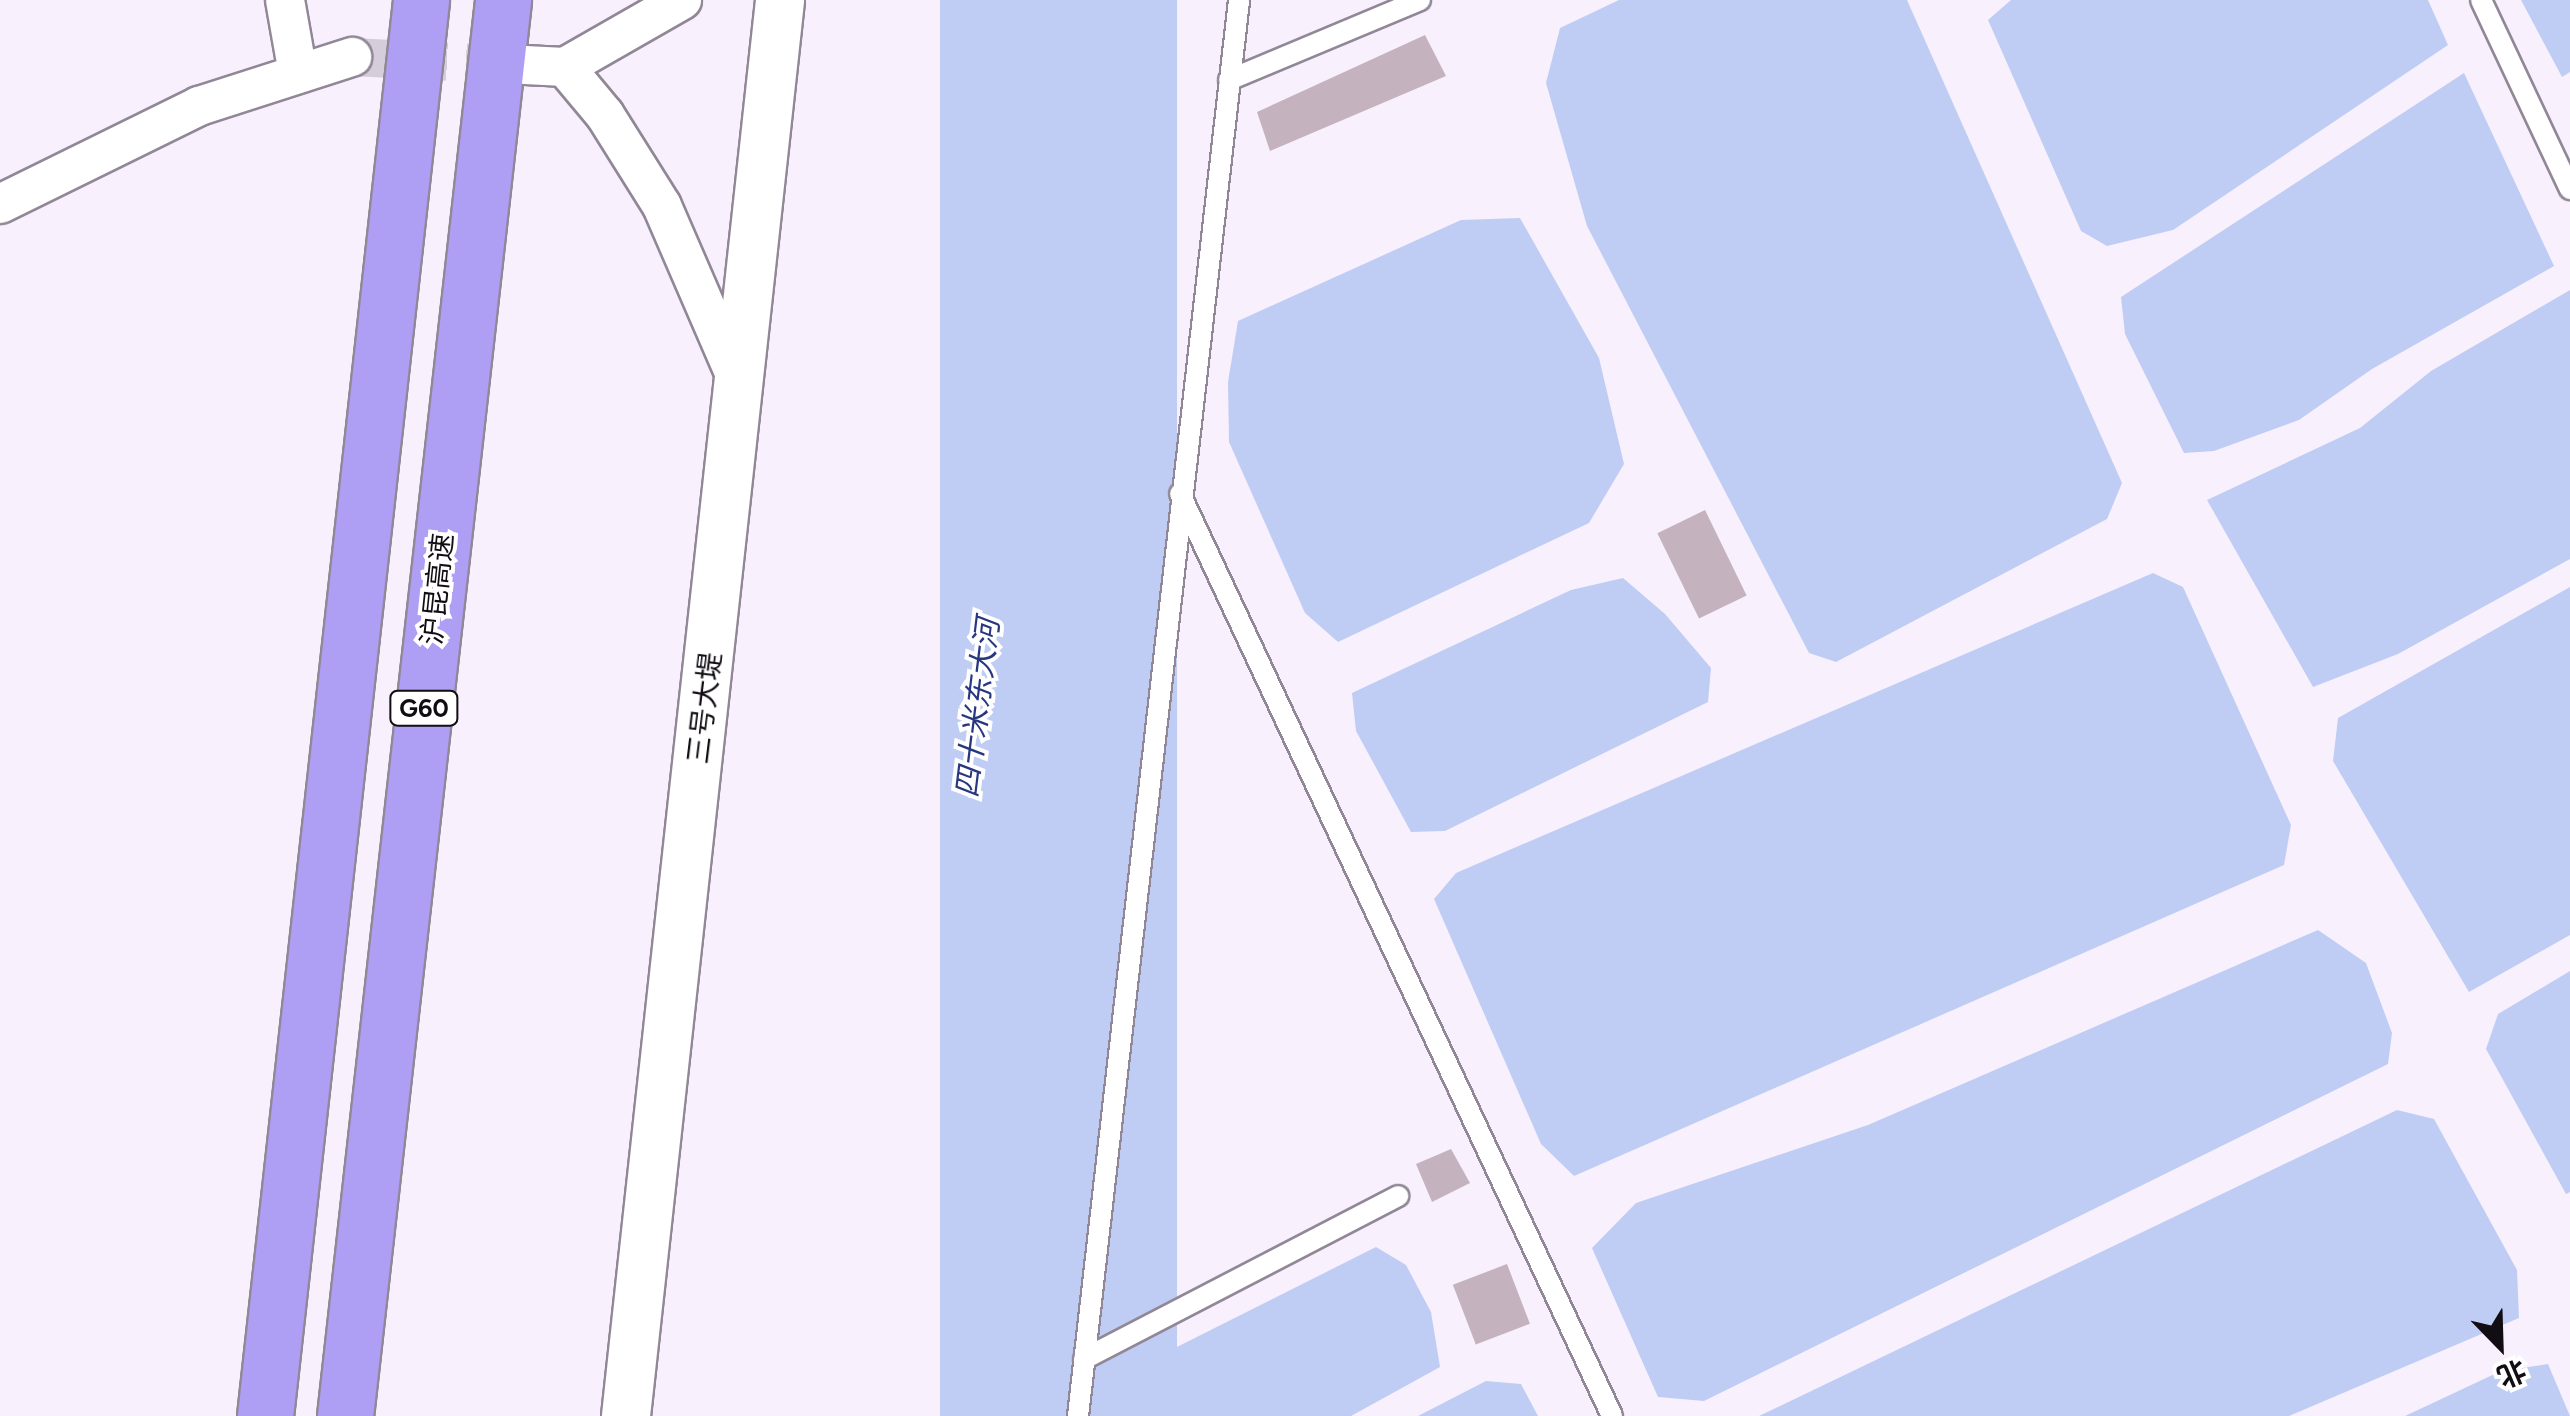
<!DOCTYPE html>
<html>
<head>
<meta charset="utf-8">
<style>
  body { margin:0 }
  #map { position:relative; width:2570px; height:1416px; overflow:hidden; background:#f8f0fd; font-family:Figtree,"Noto Sans SC",sans-serif }
  div>[style] { position:absolute }
  [style*='--x'] { left:calc(var(--x)*1px); top:calc(var(--y)*1px); width:calc(var(--w)*1px); rotate:calc(var(--a)*1deg) }
  .water>* { inset:0; background:#bfcdf4; transform-origin:0 0 }
  .building>* { inset:0; background:#c4b3bf; transform-origin:0 0 }
  .minor-tunnel>* { height:38px; margin-top:-19px; transform-origin:0; background:repeating-linear-gradient(90deg,#d5ceda 0 38px,transparent 0 57px) }
  .roads { filter:drop-shadow(2px 0 #918796) drop-shadow(-2px 0 #918796) drop-shadow(0 2px #918796) drop-shadow(0 -2px #918796) }
  .service>* { height:20px; margin:-10px; padding:0 10px; transform-origin:10px; border-radius:10px; background:#fff }
  .minor>* { height:38px; margin:-19px; padding:0 19px; transform-origin:19px; border-radius:19px; background:#fff }
  .tertiary>* { height:48px; margin:-24px; padding:0 24px; transform-origin:24px; border-radius:24px; background:#fff }
  .motorway>* { height:55px; margin:-27.5px; padding:0 27.5px; transform-origin:27.5px; border-radius:27.5px; background:#ae9ef4 }
  span { translate:-50% -50%; white-space:nowrap; text-align:center; line-height:1.15; -webkit-text-stroke:8px #fff; paint-order:stroke }
  .shield-label span { padding:2px 8px; background:#fff; border:2px solid; border-radius:8px; -webkit-text-stroke-width:0 }
  .shield-label { font-size:25px; color:#110d13; font-weight:700 }
  .street-label { font-size:28px; color:#110d13 }
  .water-label { font-size:30px; color:#273780; font-style:italic }
  .north { position:absolute; left:2450px; top:1296px; width:100px; height:100px; -webkit-text-stroke:8px #fff; paint-order:stroke; rotate:157deg; font-size:28px; font-weight:700; line-height:40px; text-align:center; color:#110d13 }
  .north::after { content:''; display:block; margin:auto; width:35px; height:45px; background:#110d13; clip-path:polygon(50% 0,100% 100%,50% 72%,0 100%) }
</style>
</head>
<body>
<div id="map">
  <div class="water">
    <i style="left:940px;top:0;width:237px;height:1425px"></i>
    <i style="clip-path:polygon(1619px 0,1907px 0,2122px 483px,2107px 519px,1836px 662px,1809px 653px,1587px 226px,1546px 83px,1560px 28px)"></i>
    <i style="clip-path:polygon(2011px 0,2428px 0,2448px 45px,2173px 230px,2107px 246px,2081px 231px,1988px 20px)"></i>
    <i style="clip-path:polygon(2521px 0,2570px 0,2570px 72px,2562px 77px)"></i>
    <i style="clip-path:polygon(2464px 73px,2554px 266px,2372px 369px,2299px 420px,2214px 451px,2184px 453px,2125px 334px,2121px 297px)"></i>
    <i style="clip-path:polygon(1520px 218px,1599px 358px,1624px 464px,1589px 523px,1338px 642px,1305px 613px,1229px 442px,1228px 382px,1238px 321px,1461px 220px)"></i>
    <i style="clip-path:polygon(2570px 290px,2570px 559px,2398px 654px,2313px 687px,2207px 500px,2360px 428px,2431px 371px)"></i>
    <i style="clip-path:polygon(2153px 573px,2183px 587px,2291px 825px,2284px 865px,1574px 1176px,1541px 1144px,1434px 899px,1456px 873px)"></i>
    <i style="clip-path:polygon(1623px 578px,1665px 614px,1711px 668px,1708px 702px,1445px 831px,1411px 832px,1356px 731px,1352px 693px,1571px 590px)"></i>
    <i style="clip-path:polygon(2570px 587px,2570px 935px,2469px 992px,2333px 761px,2338px 718px)"></i>
    <i style="clip-path:polygon(2318px 930px,2366px 963px,2392px 1033px,2388px 1064px,1704px 1401px,1658px 1397px,1592px 1248px,1636px 1203px,1868px 1125px)"></i>
    <i style="clip-path:polygon(2570px 971px,2570px 1192px,2566px 1194px,2486px 1049px,2498px 1014px)"></i>
    <i style="clip-path:polygon(2397px 1110px,2434px 1119px,2517px 1270px,2519px 1318px,2289px 1416px,1759px 1416px)"></i>
    <i style="clip-path:polygon(1376px 1247px,1406px 1265px,1431px 1312px,1440px 1367px,1351px 1416px,1137px 1416px,1129px 1394px,1133px 1369px)"></i>
    <i style="clip-path:polygon(2548px 1364px,2570px 1416px,2405px 1416px,2501px 1371px)"></i>
    <i style="clip-path:polygon(1486px 1381px,1521px 1384px,1538px 1416px,1418px 1416px)"></i>
  </div>
  <div class="building">
    <i style="clip-path:polygon(1425px 35px,1446px 76px,1270px 151px,1257px 112px)"></i>
    <i style="left:1705px;top:510px;width:95px;height:53px;rotate:64deg"></i>
    <i style="clip-path:polygon(1451px 1149px,1470px 1183px,1432px 1202px,1416px 1164px)"></i>
    <i style="left:1507px;top:1264px;width:64px;height:58px;rotate:69deg"></i>
  </div>
  <div class="minor-tunnel">
    <i style="--x:352;--y:57;--w:166;--a:2.8"></i>
  </div>
  <div class="roads">
    <div class="service">
      <i style="--x:2481;--y:0;--w:209;--a:64.8"></i>
      <i style="--x:1229;--y:80;--w:207;--a:-22.7"></i>
      <i style="--x:1180;--y:494;--w:1018;--a:64.89"></i>
      <i style="--x:1084;--y:1359;--w:354;--a:-27.4"></i>
      <i style="--x:1078;--y:1416;--w:1425;--a:-83.51"></i>
    </div>
    <div class="minor">
      <i style="--x:285;--y:0;--w:75;--a:80"></i>
      <i style="--x:525;--y:65;--w:40;--a:2.9"></i>
      <i style="--x:565;--y:67;--w:62;--a:50.2"></i>
      <i style="--x:605;--y:115;--w:107;--a:57.9"></i>
      <i style="--x:662;--y:206;--w:196;--a:66.6"></i>
      <i style="--x:565;--y:67;--w:135;--a:-29.8"></i>
      <i style="--x:0;--y:204;--w:222;--a:-26.2"></i>
      <i style="--x:199;--y:106;--w:161;--a:-17.8"></i>
    </div>
    <div class="tertiary">
      <i style="--x:626;--y:1416;--w:1424;--a:-83.79"></i>
    </div>
    <div class="motorway">
      <i style="--x:265;--y:1416;--w:1425;--a:-83.71"></i>
      <i style="--x:345;--y:1416;--w:1425;--a:-83.63"></i>
    </div>
  </div>
  <div class="shield-label">
    <span style="left:424px;top:708px">G60</span>
  </div>
  <div class="street-label">
    <span style="left:437px;top:589px;rotate:-84deg">沪昆高速</span>
    <span style="left:704px;top:708px;rotate:-83deg">三号大堤</span>
  </div>
  <div class="water-label">
    <span style="left:978px;top:708px;rotate:-83deg">四十米东大河</span>
  </div>
  <div class="north">北</div>
</div>
</body>
</html>
